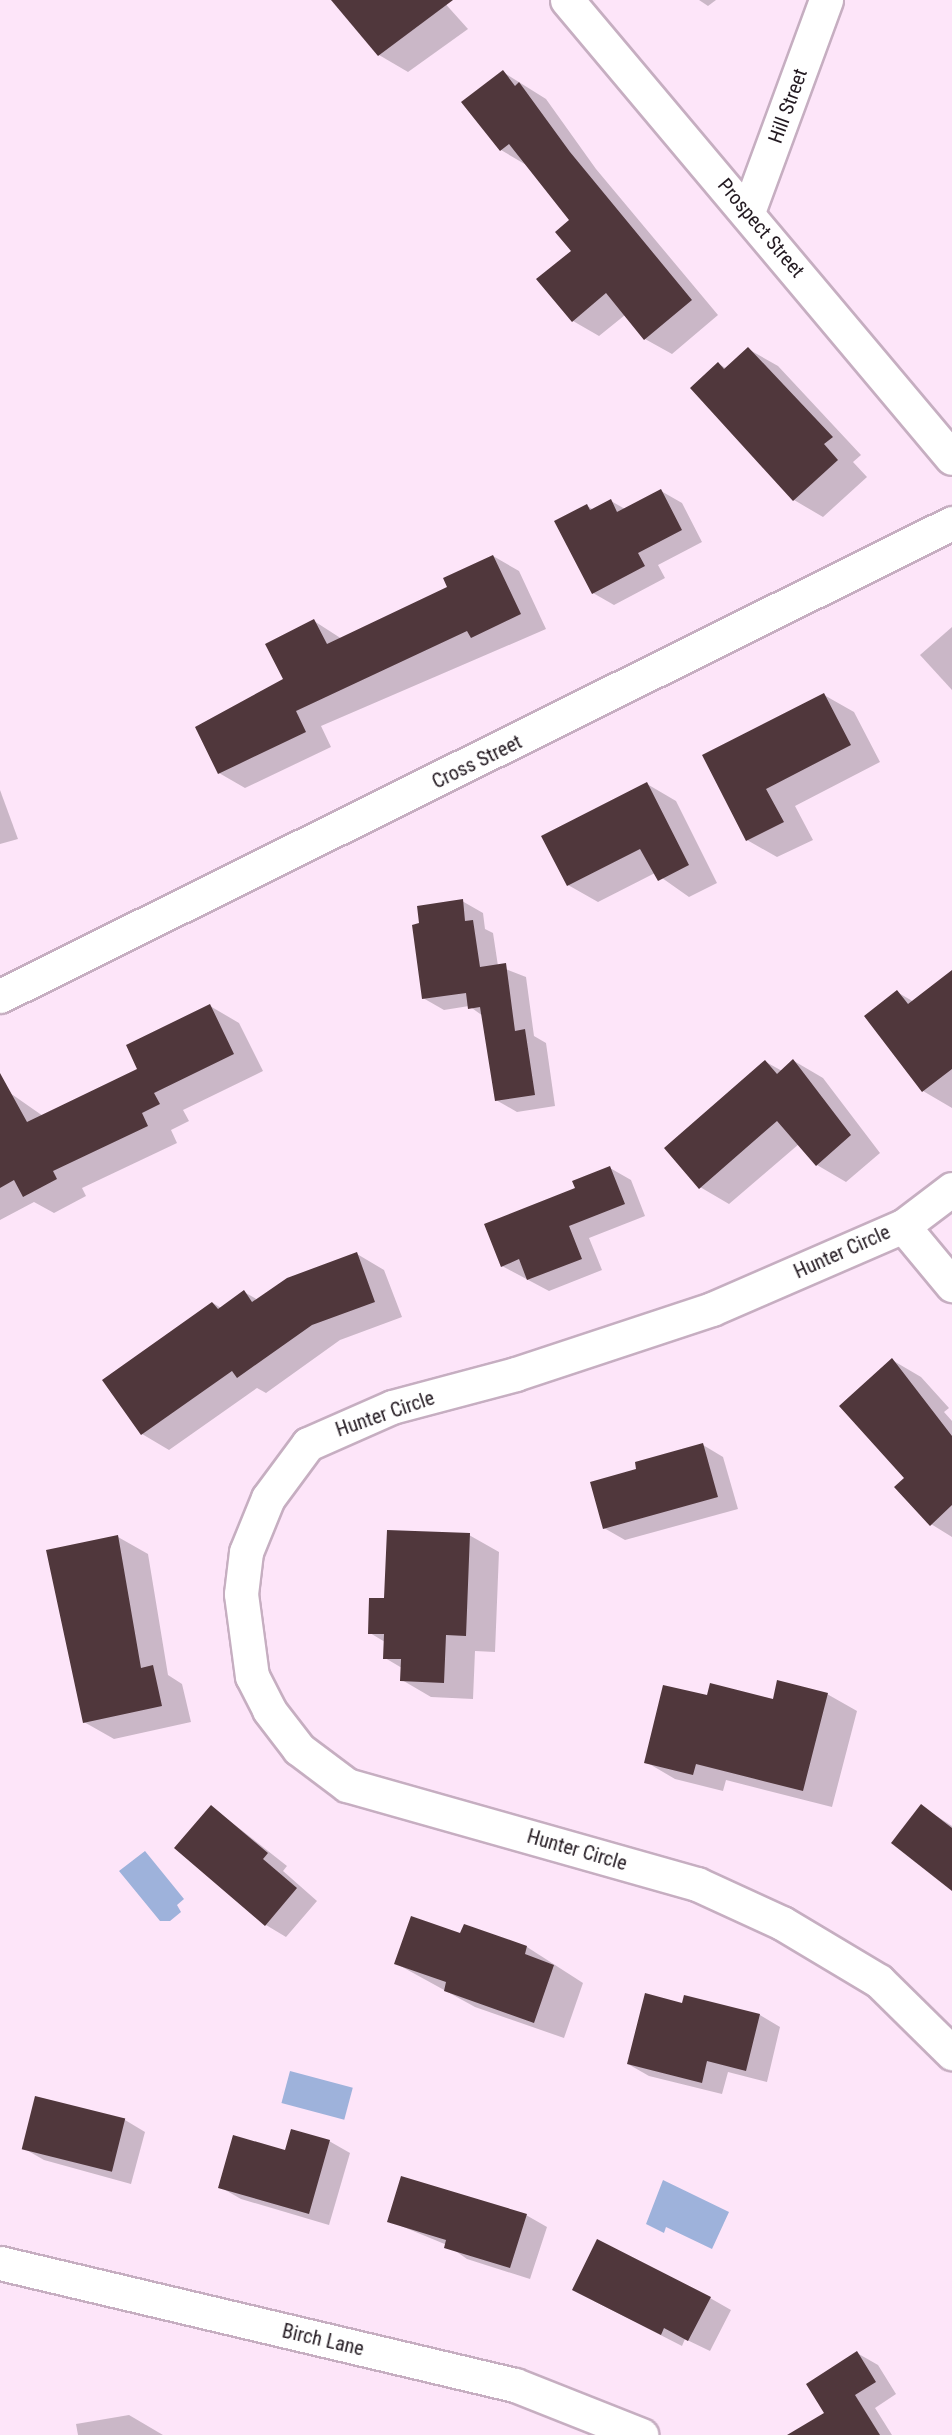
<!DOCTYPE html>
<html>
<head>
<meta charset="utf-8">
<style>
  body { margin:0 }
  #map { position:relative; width:952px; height:2435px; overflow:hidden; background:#fde5f9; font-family:"Roboto Condensed",sans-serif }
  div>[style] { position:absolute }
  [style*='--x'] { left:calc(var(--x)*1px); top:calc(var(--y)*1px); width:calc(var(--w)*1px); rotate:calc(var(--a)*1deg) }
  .water>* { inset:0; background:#9eb2db; transform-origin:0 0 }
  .shadow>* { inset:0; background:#0003 }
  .building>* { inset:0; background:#50373c; transform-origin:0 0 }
  .roads { filter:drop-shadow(2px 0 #c6aec1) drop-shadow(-2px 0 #c6aec1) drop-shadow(0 2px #c6aec1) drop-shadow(0 -2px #c6aec1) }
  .minor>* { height:33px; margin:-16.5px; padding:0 16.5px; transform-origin:16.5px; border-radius:16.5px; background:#fff }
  span { translate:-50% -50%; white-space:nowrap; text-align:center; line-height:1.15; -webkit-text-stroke:6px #fff; paint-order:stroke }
  .street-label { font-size:20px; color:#231a21 }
</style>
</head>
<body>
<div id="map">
  <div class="water">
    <i style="clip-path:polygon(145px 1851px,184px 1899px,177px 1905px,181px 1912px,170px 1921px,160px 1921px,119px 1871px)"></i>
    <i style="left:290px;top:2071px;width:65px;height:33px;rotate:15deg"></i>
    <i style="clip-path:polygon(663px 2180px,729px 2212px,712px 2249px,666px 2227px,664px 2233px,646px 2224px)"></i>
  </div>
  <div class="shadow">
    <i style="clip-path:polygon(346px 0,442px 0,468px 29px,408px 72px,379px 55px)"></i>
    <i style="clip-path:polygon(699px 0,716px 0,708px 6px)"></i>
    <i style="clip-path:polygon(503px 72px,546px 99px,596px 169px,718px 315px,672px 354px,645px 339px,625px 315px,599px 336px,573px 321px,571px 220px,528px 166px,501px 150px)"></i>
    <i style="clip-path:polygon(748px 349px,778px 366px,861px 455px,853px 462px,867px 477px,823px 517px,794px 500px,719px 364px,727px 369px)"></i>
    <i style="clip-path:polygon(661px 491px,682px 503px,702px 542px,658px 565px,665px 578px,614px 605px,593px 593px,587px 506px,594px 510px,611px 501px,625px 509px)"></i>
    <i style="clip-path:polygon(493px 556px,519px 571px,546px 629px,321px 726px,331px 747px,245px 788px,219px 773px,285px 679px,314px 621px,342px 639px,449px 588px)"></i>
    <i style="clip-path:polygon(952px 627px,952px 690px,920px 655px)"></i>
    <i style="clip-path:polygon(824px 695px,854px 712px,880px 762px,795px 806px,813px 840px,777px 857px,747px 840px,704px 756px)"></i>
    <i style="clip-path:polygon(647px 784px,676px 801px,717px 883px,689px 897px,655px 873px,598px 902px,568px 885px)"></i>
    <i style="clip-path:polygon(0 790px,18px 839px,0 844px)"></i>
    <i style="clip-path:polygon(462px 901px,483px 913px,485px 929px,493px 933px,498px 966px,526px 977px,534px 1036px,546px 1043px,555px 1106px,517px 1112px,496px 1100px,483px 1016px,469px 1006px,444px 1010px,423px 998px,421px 925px)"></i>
    <i style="clip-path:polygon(952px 972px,952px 1108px,923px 1091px,897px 992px,914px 1002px)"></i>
    <i style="clip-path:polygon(210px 1006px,239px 1023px,263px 1071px,183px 1110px,189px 1121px,171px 1130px,177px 1143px,82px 1188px,86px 1196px,54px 1213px,34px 1202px,0 1220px,0 1098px,10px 1093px,43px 1116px,139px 1070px)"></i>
    <i style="clip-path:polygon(794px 1061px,823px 1078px,880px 1153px,846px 1182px,817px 1165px,799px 1144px,729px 1204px,700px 1187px,766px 1062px,782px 1071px)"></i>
    <i style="clip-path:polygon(610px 1168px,631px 1180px,645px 1216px,589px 1238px,602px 1270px,549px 1291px,502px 1266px,577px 1189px)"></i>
    <i style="clip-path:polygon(357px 1254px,384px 1270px,402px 1317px,340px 1340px,266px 1393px,257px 1388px,169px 1450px,142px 1434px,213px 1303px,221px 1308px,244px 1292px,258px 1300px)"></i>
    <i style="clip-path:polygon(892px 1360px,921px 1377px,949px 1408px,944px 1412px,952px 1421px,952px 1537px,931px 1524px,906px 1478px)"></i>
    <i style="clip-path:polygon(703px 1445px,723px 1457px,738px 1509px,625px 1540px,604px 1528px)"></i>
    <i style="clip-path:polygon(469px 1535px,499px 1552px,495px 1652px,475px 1651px,473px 1699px,431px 1697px,402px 1680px,402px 1668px,385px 1658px,385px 1642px,370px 1633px,386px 1600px)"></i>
    <i style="clip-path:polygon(118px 1537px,148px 1554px,168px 1675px,182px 1684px,191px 1722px,114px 1739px,84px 1722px)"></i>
    <i style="clip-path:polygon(827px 1694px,857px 1711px,832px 1807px,726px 1780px,723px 1791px,675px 1779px,646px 1762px,708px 1697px,774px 1701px)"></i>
    <i style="clip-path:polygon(921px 1806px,952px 1826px,952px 1889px)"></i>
    <i style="clip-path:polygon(212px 1807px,287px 1866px,283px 1871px,317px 1901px,286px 1937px,266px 1925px)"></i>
    <i style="clip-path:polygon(461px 1935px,527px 1947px,583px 1983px,564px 2038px,475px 2007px,395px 1963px)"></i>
    <i style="clip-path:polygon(683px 2005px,760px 2015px,780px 2027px,767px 2082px,728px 2072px,722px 2094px,649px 2076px,628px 2064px)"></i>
    <i style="clip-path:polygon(125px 2120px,145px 2132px,131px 2184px,44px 2160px,23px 2148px)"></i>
    <i style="clip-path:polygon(329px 2141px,350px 2153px,329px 2225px,241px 2199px,220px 2187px)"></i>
    <i style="clip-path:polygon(526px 2215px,547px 2227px,530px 2279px,467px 2259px,447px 2245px,389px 2221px)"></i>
    <i style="clip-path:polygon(710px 2298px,731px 2310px,710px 2351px,685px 2339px,682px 2346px,594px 2301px)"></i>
    <i style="clip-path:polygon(857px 2353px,878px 2365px,896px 2394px,875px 2408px,892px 2435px,822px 2435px,827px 2413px)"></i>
    <i style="clip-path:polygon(129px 2415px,163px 2435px,78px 2435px,76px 2424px)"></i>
  </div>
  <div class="building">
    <i style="clip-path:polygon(331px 0,453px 0,378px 56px)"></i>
    <i style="clip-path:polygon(503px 70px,515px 86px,519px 82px,570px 152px,692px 300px,644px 340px,606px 293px,572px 322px,536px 279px,571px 251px,555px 232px,569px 220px,509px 144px,500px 151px,461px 102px)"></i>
    <i style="clip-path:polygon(748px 347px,833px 437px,824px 444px,838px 460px,793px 501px,690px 388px,718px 362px,724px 369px)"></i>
    <i style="clip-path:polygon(661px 489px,682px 530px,638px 553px,645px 566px,592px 594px,554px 521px,587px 504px,590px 510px,611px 499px,617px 512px)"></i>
    <i style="clip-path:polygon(493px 555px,521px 614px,471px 638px,467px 631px,296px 711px,306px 732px,218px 774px,195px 727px,283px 679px,265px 644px,314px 619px,327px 644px,447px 587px,443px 578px)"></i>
    <i style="clip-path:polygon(824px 693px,851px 745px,766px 789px,784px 822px,746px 841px,702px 755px)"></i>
    <i style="clip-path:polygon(647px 782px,689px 865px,658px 881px,640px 849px,567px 886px,541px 836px)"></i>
    <i style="clip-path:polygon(463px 899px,465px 921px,473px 920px,480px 967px,506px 963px,515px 1031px,525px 1029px,535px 1095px,495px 1101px,480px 1007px,468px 1009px,466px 993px,422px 999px,412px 925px,419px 923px,417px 906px)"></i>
    <i style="clip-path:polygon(952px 970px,952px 1069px,922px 1092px,864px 1016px,897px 990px,908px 1004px)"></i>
    <i style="clip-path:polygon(210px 1004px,234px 1054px,154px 1093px,160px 1104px,142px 1113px,148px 1126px,53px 1171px,57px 1179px,23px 1197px,14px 1180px,0 1188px,0 1073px,27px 1122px,137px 1069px,126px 1045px)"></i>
    <i style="clip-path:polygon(793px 1059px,851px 1135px,816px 1166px,777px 1121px,699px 1189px,664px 1148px,765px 1060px,777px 1074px)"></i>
    <i style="clip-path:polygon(610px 1166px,625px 1204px,569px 1226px,582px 1259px,527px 1280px,519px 1259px,501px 1267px,484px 1224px,575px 1188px,572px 1181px)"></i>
    <i style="clip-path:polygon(357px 1252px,375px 1302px,312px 1325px,237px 1378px,232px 1371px,141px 1435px,102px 1380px,212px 1302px,218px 1309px,244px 1290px,252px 1302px,287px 1278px)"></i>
    <i style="clip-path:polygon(892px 1358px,952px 1436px,952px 1505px,930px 1526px,894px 1487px,904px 1478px,839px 1406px)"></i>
    <i style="clip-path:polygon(703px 1443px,718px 1497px,603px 1529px,590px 1482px,636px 1469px,635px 1462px)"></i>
    <i style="clip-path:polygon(387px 1530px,470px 1533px,466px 1636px,446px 1635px,444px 1683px,400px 1681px,401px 1659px,383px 1659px,384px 1634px,368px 1634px,369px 1598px,384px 1598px)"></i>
    <i style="clip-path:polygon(118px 1535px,141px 1668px,153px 1665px,162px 1706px,83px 1723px,46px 1550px)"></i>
    <i style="clip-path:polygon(777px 1680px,828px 1693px,803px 1791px,696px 1764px,693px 1775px,644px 1763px,663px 1685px,707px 1695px,710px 1683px,773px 1699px)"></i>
    <i style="clip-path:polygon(921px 1804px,952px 1828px,952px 1891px,891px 1843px)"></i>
    <i style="clip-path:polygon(211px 1805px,268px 1853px,263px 1859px,297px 1888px,265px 1926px,174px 1848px)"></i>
    <i style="clip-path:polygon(411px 1916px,460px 1933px,464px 1924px,527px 1946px,525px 1954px,554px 1965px,534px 2023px,444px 1991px,446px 1982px,394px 1964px)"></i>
    <i style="clip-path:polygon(645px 1993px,682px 2003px,684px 1995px,760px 2014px,746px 2071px,707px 2061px,702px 2083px,627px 2064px)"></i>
    <i style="left:35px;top:2096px;width:93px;height:55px;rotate:14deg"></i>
    <i style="clip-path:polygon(291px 2129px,330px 2140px,309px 2214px,218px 2188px,233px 2135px,285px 2150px)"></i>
    <i style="clip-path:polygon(401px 2176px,527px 2214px,510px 2268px,444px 2248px,446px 2240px,387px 2222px)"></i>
    <i style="clip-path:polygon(597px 2239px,711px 2297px,688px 2341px,664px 2328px,661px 2335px,572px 2290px)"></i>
    <i style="clip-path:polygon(857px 2351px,876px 2382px,855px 2395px,880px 2435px,787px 2435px,824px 2413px,806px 2384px)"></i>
  </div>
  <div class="roads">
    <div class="minor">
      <i style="--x:567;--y:0;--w:598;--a:49.95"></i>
      <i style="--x:748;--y:212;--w:226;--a:-69.8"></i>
      <i style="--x:0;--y:996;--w:1063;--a:-26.42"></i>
      <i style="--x:952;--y:1189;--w:61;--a:142.9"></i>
      <i style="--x:903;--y:1226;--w:208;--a:156.5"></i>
      <i style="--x:712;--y:1309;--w:206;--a:161.7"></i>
      <i style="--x:516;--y:1374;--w:128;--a:165.1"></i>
      <i style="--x:392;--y:1407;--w:92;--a:156.2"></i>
      <i style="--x:308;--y:1444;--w:67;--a:126.5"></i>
      <i style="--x:268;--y:1498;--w:58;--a:112.2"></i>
      <i style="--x:246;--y:1552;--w:42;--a:96.8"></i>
      <i style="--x:241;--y:1594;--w:83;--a:82.4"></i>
      <i style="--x:252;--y:1676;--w:38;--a:63"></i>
      <i style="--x:269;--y:1710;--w:49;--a:52.4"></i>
      <i style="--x:299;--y:1749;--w:60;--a:36.9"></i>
      <i style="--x:347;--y:1785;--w:364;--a:15.8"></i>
      <i style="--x:697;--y:1884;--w:94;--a:24.6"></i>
      <i style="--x:782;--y:1923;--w:113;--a:30.9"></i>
      <i style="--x:879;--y:1981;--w:103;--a:44.6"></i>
      <i style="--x:903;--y:1226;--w:77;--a:50.3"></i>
      <i style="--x:0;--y:2263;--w:529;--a:13.33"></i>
      <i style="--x:515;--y:2385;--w:136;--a:21.6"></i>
    </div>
  </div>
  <div class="street-label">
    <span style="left:788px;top:106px;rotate:-70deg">Hill Street</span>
    <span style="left:761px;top:228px;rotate:50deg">Prospect Street</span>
    <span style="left:477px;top:762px;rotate:-26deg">Cross Street</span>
    <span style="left:842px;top:1252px;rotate:-24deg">Hunter Circle</span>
    <span style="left:385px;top:1414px;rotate:-19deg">Hunter Circle</span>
    <span style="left:577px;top:1850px;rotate:16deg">Hunter Circle</span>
    <span style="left:323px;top:2340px;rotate:13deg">Birch Lane</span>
  </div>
</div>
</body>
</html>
